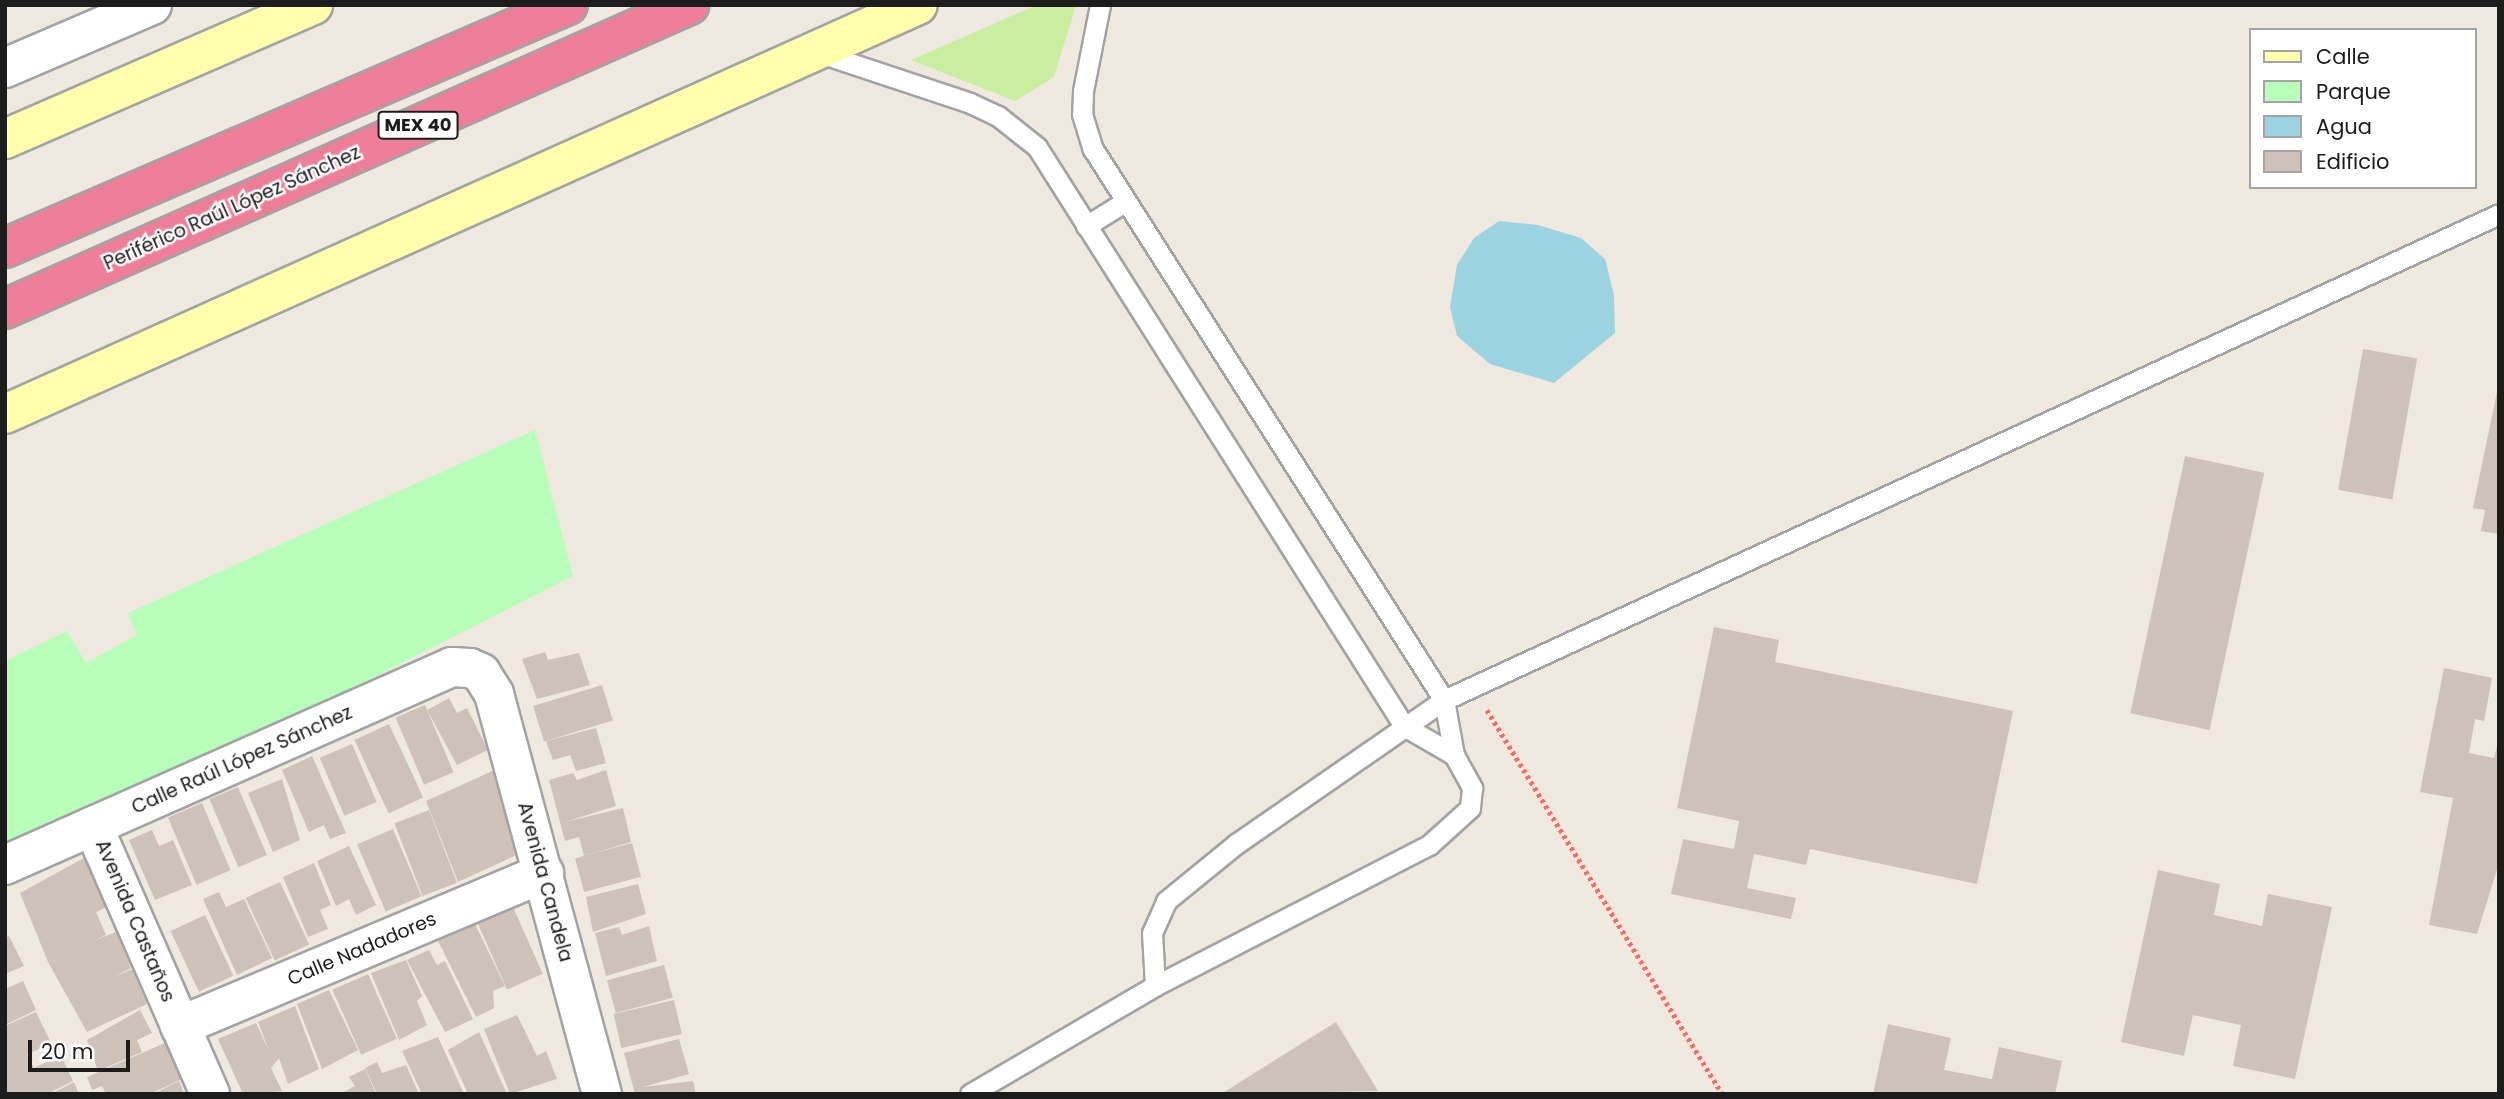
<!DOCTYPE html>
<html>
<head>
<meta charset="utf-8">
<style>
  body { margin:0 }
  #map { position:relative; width:2504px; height:1099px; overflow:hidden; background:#efe9e0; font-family:Poppins,sans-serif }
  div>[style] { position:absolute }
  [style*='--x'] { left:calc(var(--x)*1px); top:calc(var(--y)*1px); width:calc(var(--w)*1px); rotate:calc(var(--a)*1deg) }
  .grass>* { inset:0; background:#caefa0 }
  .park>* { inset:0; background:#b7ffba }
  .water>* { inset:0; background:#9cd5e1 }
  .building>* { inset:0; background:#cfc2b9; transform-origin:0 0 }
  .path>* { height:4.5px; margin-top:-2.25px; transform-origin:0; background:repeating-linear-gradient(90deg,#ff6a61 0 3.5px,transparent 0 7px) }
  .roads { filter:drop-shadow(2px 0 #a3a3a3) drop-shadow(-2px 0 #a3a3a3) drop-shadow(0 2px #a3a3a3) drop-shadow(0 -2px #a3a3a3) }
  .service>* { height:19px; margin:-9.5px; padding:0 9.5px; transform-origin:9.5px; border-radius:9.5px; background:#fff }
  .minor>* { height:38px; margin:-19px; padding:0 19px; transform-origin:19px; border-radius:19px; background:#fff }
  .secondary>* { height:38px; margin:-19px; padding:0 19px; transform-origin:19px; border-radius:19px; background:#ffffae }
  .motorway>* { height:38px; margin:-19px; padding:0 19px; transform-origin:19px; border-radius:19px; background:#ef7f99 }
  span { translate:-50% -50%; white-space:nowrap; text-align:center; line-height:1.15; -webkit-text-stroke:5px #fff; paint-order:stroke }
  .shield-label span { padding:2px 5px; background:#fff; border:2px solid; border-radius:5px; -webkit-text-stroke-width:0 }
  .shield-label { font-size:18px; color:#1c1c1c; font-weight:700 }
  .street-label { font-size:19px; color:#1c1c1c }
  .frame { position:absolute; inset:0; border:7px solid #1c1c1c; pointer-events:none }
  .legend { position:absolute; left:2249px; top:28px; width:228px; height:161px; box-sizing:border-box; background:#fff; border:2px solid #a4a4a4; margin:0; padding:9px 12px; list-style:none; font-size:21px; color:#1c1c1c }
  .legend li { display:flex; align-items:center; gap:14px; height:35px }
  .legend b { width:35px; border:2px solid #a4a4a4 }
  .scale { position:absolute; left:28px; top:1040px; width:102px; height:32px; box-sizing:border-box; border:4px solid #1c1c1c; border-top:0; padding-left:9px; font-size:21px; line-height:24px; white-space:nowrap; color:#1c1c1c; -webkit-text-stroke:5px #fff; paint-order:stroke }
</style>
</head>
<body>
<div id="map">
  <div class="grass">
    <i style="clip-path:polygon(1037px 5px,1076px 5px,1054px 77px,1015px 101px,911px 60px)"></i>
  </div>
  <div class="park">
    <i style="clip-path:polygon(535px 430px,573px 576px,343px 693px,5px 844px,5px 661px,67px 631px,86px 663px,137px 635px,128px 613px)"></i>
  </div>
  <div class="water">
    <i style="clip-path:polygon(1499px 221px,1538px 225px,1581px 238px,1605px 259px,1614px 295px,1615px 333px,1554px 383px,1490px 364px,1457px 336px,1450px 307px,1457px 265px,1474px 238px)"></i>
  </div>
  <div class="building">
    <i style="left:2363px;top:349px;width:55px;height:143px;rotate:10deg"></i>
    <i style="clip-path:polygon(2499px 382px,2499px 534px,2481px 531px,2485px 510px,2473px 508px)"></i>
    <i style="left:2185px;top:456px;width:81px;height:263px;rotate:12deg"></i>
    <i style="clip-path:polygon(1714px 627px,1779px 640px,1775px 662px,2013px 711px,1977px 884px,1810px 849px,1806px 865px,1754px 854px,1747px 888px,1796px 898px,1791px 919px,1671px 894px,1683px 839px,1734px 849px,1739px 821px,1677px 808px)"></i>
    <i style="clip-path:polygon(545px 652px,548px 660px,579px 653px,590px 685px,537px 699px,522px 659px)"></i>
    <i style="clip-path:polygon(2444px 668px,2492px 678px,2484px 721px,2475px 719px,2469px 753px,2494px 758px,2499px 739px,2499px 863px,2477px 934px,2429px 925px,2453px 798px,2420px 792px)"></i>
    <i style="left:602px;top:685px;width:37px;height:72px;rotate:73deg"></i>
    <i style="clip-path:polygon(449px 698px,457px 713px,467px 708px,488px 750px,457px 765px,427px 710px)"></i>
    <i style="left:425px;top:705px;width:73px;height:32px;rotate:67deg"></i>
    <i style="left:389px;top:724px;width:81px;height:38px;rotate:65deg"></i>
    <i style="clip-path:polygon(596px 728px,606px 763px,576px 771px,570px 755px,553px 760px,546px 741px)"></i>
    <i style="left:352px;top:744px;width:63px;height:35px;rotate:67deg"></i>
    <i style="clip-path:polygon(312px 756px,346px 833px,330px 839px,324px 825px,309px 832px,282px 770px)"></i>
    <i style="clip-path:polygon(497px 769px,523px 852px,458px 882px,426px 801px)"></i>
    <i style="clip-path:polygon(606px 770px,616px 806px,565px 822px,623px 808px,631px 842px,584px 856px,579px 837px,565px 841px,549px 780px,573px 773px,577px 780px)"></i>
    <i style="clip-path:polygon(282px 779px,300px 840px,273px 852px,248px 793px)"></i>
    <i style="left:238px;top:787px;width:74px;height:31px;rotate:67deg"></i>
    <i style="left:202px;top:803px;width:73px;height:37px;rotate:67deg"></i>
    <i style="left:429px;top:810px;width:78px;height:37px;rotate:69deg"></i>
    <i style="left:393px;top:829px;width:73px;height:39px;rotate:67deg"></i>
    <i style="clip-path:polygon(152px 830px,159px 846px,173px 840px,192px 885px,155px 900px,129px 840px)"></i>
    <i style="left:632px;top:843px;width:35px;height:59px;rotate:75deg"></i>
    <i style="clip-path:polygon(349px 846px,376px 905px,356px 915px,349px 899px,336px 906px,317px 861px)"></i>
    <i style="clip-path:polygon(84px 858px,107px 907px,96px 912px,106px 935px,93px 941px,116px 932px,131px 968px,114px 977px,132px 969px,147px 1004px,87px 1032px,48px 962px,20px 893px)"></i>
    <i style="clip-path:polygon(314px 863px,331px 905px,320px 910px,328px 929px,308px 937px,283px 877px)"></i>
    <i style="clip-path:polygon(2158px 870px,2220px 884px,2214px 915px,2262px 926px,2268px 894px,2332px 907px,2295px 1079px,2233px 1066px,2241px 1025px,2193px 1015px,2184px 1056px,2121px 1042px)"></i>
    <i style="left:280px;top:882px;width:69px;height:38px;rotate:65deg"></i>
    <i style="clip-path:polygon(638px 884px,646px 914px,593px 932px,586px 897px)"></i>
    <i style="clip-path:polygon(219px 892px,226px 907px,244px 899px,272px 958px,237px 975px,203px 899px)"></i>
    <i style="left:513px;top:907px;width:73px;height:39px;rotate:66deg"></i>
    <i style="left:205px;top:915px;width:67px;height:38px;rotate:65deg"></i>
    <i style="clip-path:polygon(475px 924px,505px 986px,493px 991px,494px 1008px,476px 1017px,438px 941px)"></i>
    <i style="clip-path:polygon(649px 926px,657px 961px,606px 976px,595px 933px,619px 927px,622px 935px)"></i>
    <i style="clip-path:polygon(9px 936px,24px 966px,5px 974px,5px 938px)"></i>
    <i style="clip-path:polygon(429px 950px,437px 965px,445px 961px,473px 1019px,445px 1032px,407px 960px)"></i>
    <i style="clip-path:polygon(406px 960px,422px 996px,417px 1001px,427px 1025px,399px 1040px,371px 973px)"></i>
    <i style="left:664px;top:965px;width:34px;height:59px;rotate:75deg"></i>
    <i style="left:368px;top:974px;width:71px;height:39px;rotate:66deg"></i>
    <i style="clip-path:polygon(23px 981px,36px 1010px,5px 1025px,5px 989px)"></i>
    <i style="clip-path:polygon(329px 990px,358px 1050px,322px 1069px,297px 1004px)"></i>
    <i style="left:674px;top:1000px;width:35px;height:62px;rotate:77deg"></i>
    <i style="clip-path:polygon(295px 1006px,319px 1069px,288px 1084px,279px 1058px,271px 1068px,282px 1091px,243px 1094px,218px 1039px,256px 1023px,269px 1051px,258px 1022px)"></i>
    <i style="clip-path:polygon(140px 1010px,152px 1033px,137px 1040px,142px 1052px,98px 1071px,87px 1040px)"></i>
    <i style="clip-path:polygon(36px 1012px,51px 1043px,27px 1055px,34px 1068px,61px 1055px,73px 1081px,47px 1094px,6px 1094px,5px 1026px)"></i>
    <i style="clip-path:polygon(517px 1015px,537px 1056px,546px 1051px,557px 1079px,510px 1094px,484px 1029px)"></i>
    <i style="clip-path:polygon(1336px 1022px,1378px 1091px,1221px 1094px)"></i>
    <i style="clip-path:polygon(1888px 1024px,1951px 1038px,1944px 1070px,1992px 1079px,1999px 1047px,2062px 1061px,2055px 1094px,1873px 1094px)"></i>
    <i style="clip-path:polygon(479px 1032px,507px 1094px,468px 1094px,448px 1050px)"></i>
    <i style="clip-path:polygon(438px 1037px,464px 1094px,422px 1094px,402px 1051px)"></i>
    <i style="clip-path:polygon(679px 1039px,689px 1074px,643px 1087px,693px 1081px,696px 1094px,635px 1094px,624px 1053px)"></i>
    <i style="clip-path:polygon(165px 1043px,182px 1079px,150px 1094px,106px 1094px,102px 1086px,92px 1090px,87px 1077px)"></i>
    <i style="clip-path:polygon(377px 1062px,382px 1073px,406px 1065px,419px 1094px,377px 1094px,365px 1068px)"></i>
    <i style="clip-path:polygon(365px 1069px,376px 1094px,340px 1094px,355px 1086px,349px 1077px)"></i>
    <i style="clip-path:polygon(179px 1081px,184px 1094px,153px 1094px)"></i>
    <i style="clip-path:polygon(74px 1082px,79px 1094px,51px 1094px)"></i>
  </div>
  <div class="path">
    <i style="--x:1487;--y:710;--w:450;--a:58.5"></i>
  </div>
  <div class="roads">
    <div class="service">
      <i style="--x:1100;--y:5;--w:88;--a:101.2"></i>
      <i style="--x:1083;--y:91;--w:23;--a:92"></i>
      <i style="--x:1082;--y:114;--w:37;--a:73"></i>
      <i style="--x:1093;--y:149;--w:653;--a:57.5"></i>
      <i style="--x:1444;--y:700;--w:56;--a:79.7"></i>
      <i style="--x:1454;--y:755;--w:38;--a:61"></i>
      <i style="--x:1472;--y:788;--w:20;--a:96"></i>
      <i style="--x:1470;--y:808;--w:55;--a:137.9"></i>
      <i style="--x:1429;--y:845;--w:308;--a:152.8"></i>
      <i style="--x:817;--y:52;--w:161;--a:18.4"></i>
      <i style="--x:970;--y:103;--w:31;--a:25"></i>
      <i style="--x:998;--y:116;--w:50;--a:38.5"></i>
      <i style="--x:1037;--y:147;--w:686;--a:57.63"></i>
      <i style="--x:1404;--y:726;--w:58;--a:30.1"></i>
      <i style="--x:1086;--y:226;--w:47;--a:-32"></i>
      <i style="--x:970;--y:1094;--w:214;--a:-30.3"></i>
      <i style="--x:1155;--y:986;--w:53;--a:-93.2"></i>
      <i style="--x:1152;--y:933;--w:35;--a:-66"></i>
      <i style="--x:1166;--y:901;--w:90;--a:-39.2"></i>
      <i style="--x:1236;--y:844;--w:253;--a:-34.7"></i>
      <i style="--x:1444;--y:700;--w:1162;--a:-24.73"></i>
    </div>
    <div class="minor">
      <i style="--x:5;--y:68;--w:160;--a:-23.2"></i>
      <i style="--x:93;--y:826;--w:292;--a:66.4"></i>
      <i style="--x:5;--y:865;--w:489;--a:-23.9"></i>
      <i style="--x:452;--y:667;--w:18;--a:3"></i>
      <i style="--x:470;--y:668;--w:12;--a:24"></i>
      <i style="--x:481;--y:673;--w:25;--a:58"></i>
      <i style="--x:494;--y:694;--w:414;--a:74.9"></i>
      <i style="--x:180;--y:1026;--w:395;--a:-22.8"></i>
    </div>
    <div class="secondary">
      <i style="--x:5;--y:139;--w:336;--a:-23.5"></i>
      <i style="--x:5;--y:414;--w:1000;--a:-24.13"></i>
    </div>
    <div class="motorway">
      <i style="--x:5;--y:248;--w:613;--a:-23.35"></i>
      <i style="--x:5;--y:309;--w:749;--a:-23.96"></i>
    </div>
  </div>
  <div class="shield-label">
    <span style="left:418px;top:125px">MEX 40</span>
  </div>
  <div class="street-label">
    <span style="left:232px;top:208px;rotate:-24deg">Periférico Raúl López Sánchez</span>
    <span style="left:242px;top:760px;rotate:-24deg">Calle Raúl López Sánchez</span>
    <span style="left:545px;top:882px;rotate:75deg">Avenida Candela</span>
    <span style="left:135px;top:921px;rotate:67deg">Avenida Castaños</span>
    <span style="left:362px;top:949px;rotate:-23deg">Calle Nadadores</span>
  </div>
  <div class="frame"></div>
  <ul class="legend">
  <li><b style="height:9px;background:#ffffae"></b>Calle</li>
  <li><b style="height:19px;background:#b7ffba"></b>Parque</li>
  <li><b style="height:19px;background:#9cd5e1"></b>Agua</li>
  <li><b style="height:19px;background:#cfc2b9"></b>Edificio</li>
  </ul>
  <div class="scale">20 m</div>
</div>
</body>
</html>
